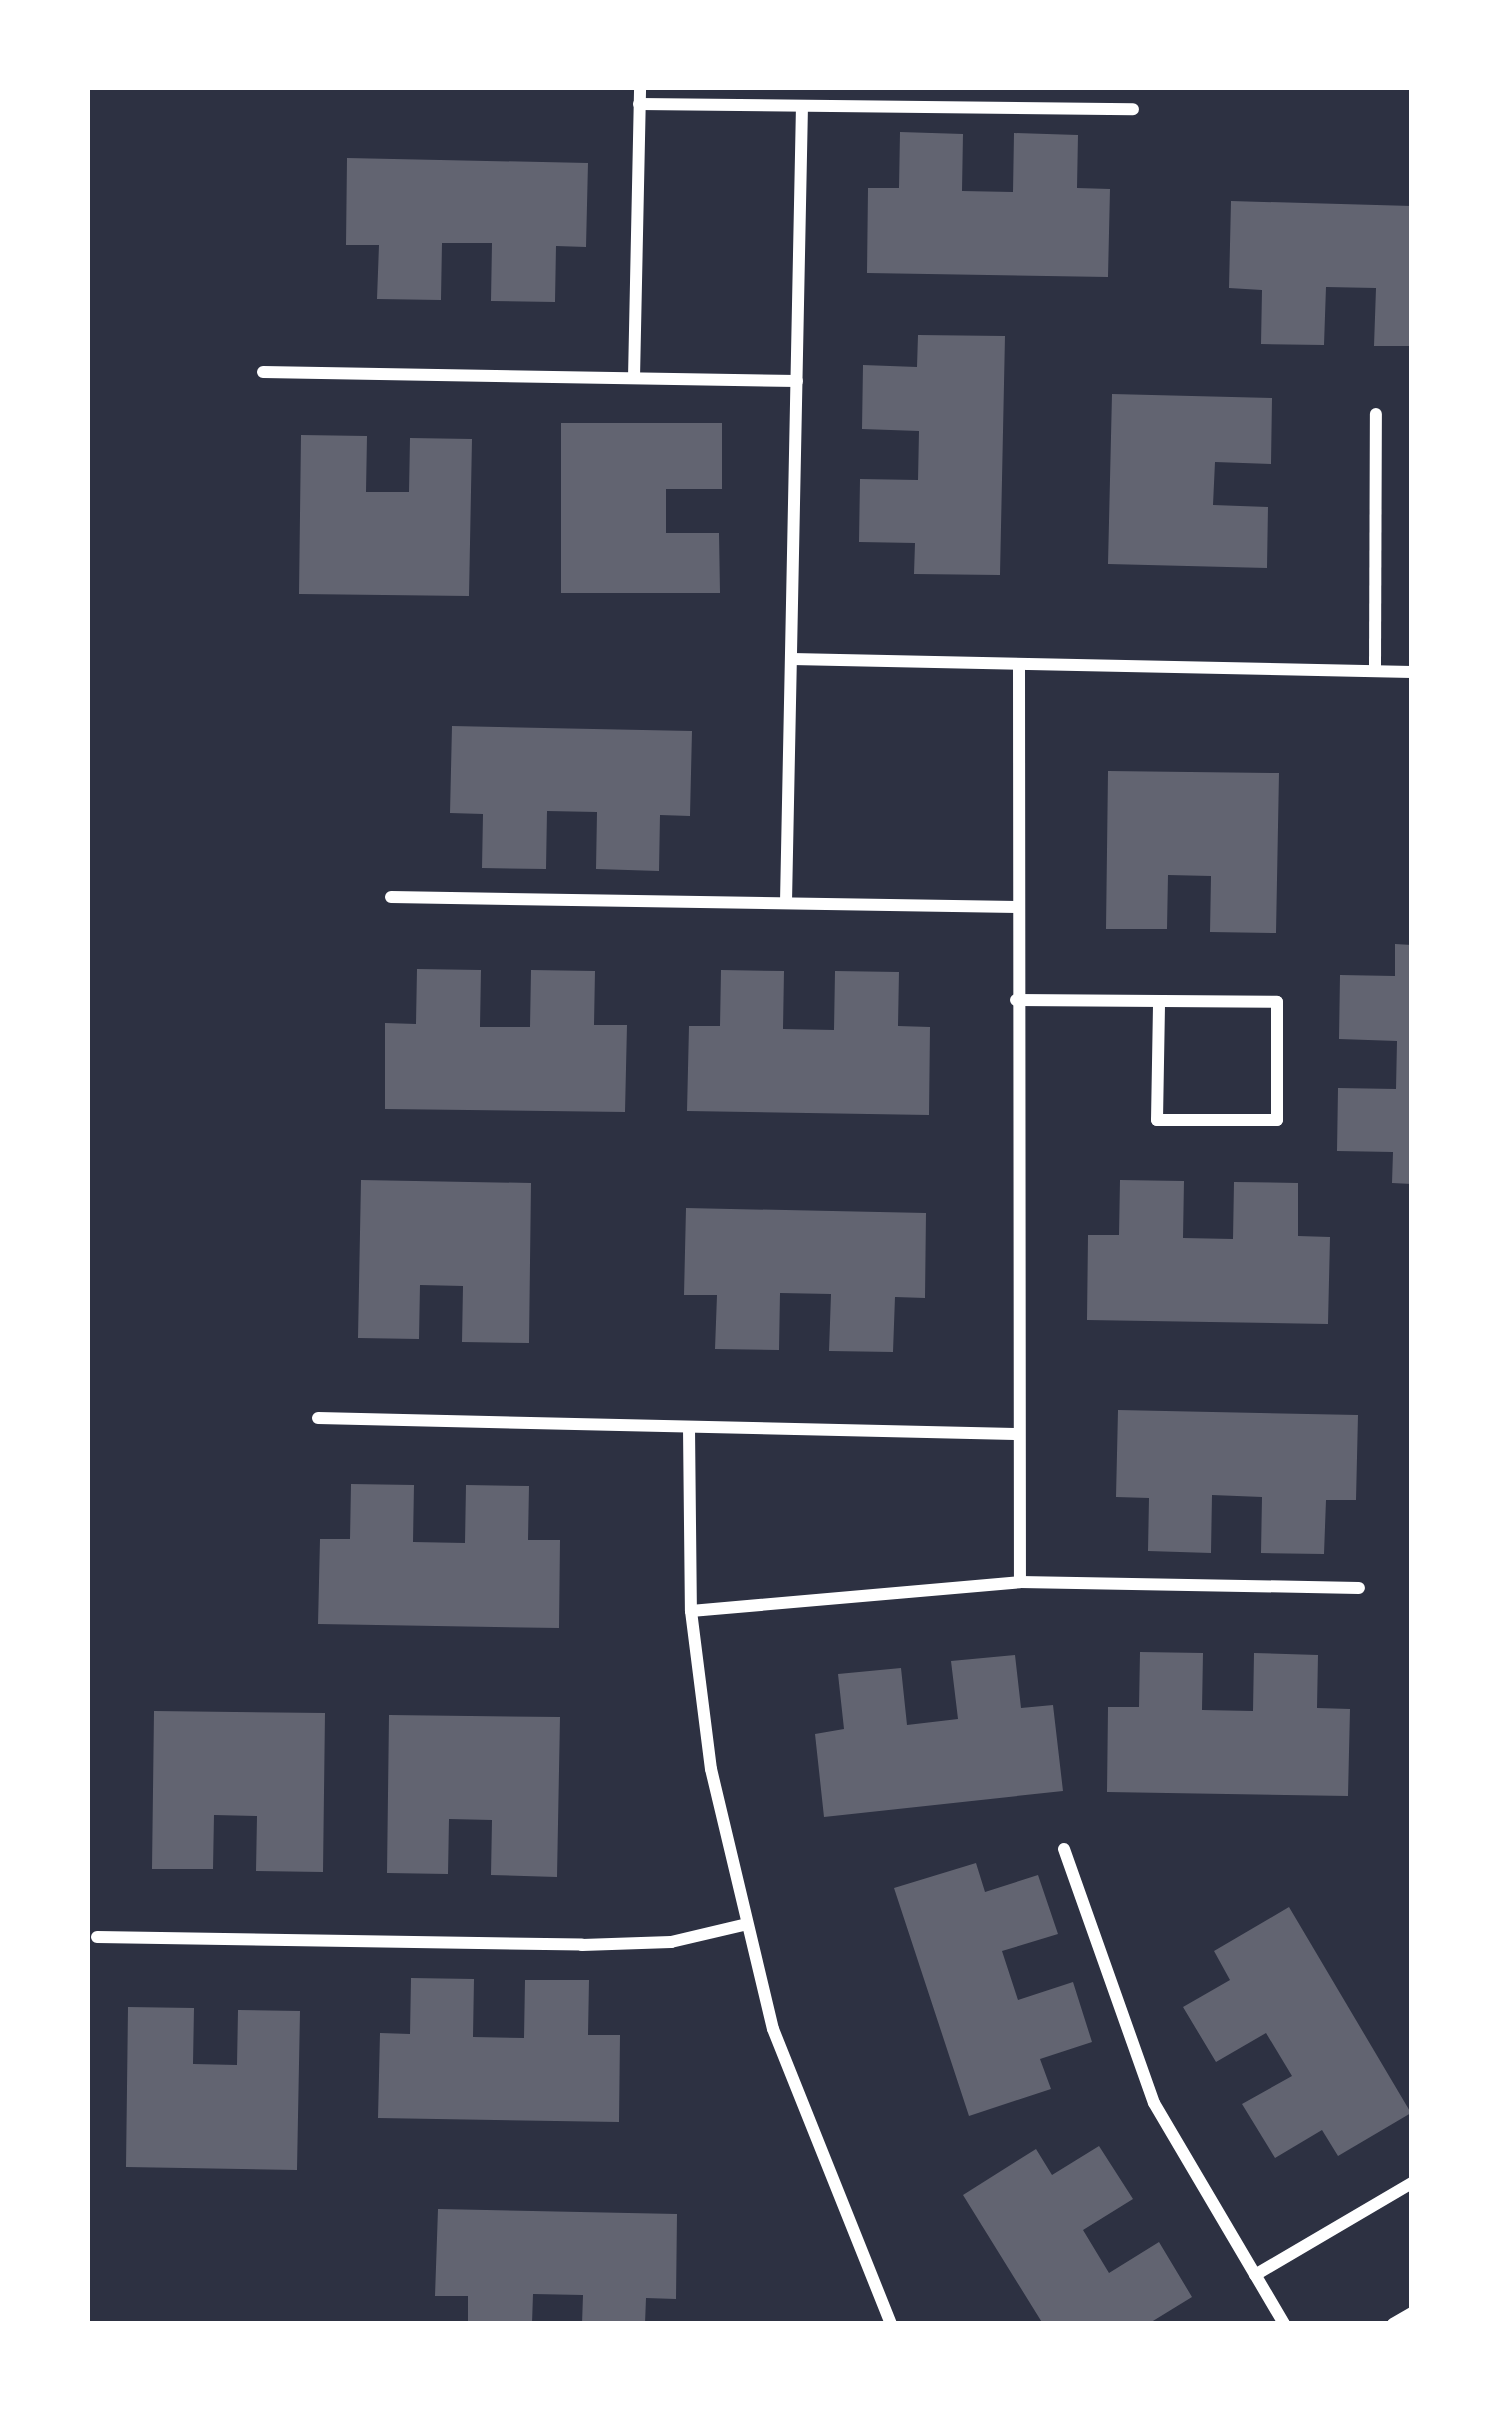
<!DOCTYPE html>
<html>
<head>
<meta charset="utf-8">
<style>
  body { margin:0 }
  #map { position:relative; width:1499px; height:2411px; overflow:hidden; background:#2d3142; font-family:Barlow,sans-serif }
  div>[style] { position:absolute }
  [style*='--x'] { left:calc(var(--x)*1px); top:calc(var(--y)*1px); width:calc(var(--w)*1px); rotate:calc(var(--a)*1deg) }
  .building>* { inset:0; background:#626471 }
  .minor>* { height:12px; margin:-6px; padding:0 6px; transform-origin:6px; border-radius:6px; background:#fff }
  span { translate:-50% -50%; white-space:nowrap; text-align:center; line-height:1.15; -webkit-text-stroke:12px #fff; paint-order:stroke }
  .frame { position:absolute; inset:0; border:90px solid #fff; pointer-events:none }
</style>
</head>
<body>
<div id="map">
  <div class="building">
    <i style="clip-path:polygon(900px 132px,963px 134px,962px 191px,1013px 192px,1014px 133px,1078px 135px,1077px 188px,1110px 189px,1108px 277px,867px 273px,868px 188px,899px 188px)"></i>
    <i style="clip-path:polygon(347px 158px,588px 163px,586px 247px,556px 246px,555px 302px,491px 301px,492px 243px,442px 243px,441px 300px,377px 299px,379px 245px,346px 245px)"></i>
    <i style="clip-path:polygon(1231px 201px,1412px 206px,1412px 346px,1374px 346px,1376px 288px,1326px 287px,1324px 345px,1261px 344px,1262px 290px,1229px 288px)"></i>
    <i style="clip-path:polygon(918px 335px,1005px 336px,1000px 575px,914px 574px,915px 543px,859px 542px,860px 479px,918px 480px,919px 431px,862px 429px,863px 365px,917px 367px)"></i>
    <i style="clip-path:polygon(1112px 394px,1272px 398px,1271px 464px,1215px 462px,1213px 505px,1268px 507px,1267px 568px,1108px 564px)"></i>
    <i style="clip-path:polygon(561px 423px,722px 423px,722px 489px,666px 489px,666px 533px,719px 533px,720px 593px,561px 593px)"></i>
    <i style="clip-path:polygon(301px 435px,367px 436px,366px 492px,409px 492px,410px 438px,472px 439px,469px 596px,299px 594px)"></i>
    <i style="clip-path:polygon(452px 726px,692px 731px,690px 816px,660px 815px,659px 871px,596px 869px,597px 812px,547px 811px,546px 869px,482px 868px,483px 814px,450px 813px)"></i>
    <i style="clip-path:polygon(1108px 771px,1279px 773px,1276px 933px,1210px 932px,1211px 876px,1168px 875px,1167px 929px,1106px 929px)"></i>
    <i style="clip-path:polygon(1395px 944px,1412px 945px,1412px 1184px,1392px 1183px,1393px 1152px,1337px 1151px,1338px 1088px,1396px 1089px,1397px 1041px,1339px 1039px,1340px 975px,1395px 976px)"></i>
    <i style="clip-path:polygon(417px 969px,481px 970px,480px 1027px,530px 1027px,531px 970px,595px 971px,594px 1025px,627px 1025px,625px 1112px,385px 1109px,385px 1023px,416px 1024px)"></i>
    <i style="clip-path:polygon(721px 970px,784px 971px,783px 1029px,834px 1030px,835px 971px,899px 972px,898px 1026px,930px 1027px,929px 1115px,687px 1111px,689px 1026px,720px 1026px)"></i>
    <i style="clip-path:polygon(361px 1180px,531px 1183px,529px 1343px,462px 1342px,463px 1286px,420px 1285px,419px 1339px,358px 1338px)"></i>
    <i style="clip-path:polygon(1120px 1180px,1184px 1181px,1183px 1238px,1233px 1239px,1234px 1182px,1298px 1183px,1298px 1236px,1330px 1237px,1328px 1324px,1087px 1320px,1088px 1235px,1119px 1235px)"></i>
    <i style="clip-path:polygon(686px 1208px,926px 1213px,925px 1298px,895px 1297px,893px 1352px,829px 1351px,831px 1294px,780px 1293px,779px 1350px,715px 1349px,717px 1295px,684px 1295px)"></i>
    <i style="clip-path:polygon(1118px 1410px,1358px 1415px,1356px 1500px,1326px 1500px,1324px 1554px,1261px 1553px,1262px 1497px,1212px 1495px,1211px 1553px,1148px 1551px,1149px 1498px,1116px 1497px)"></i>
    <i style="clip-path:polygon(351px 1484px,414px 1485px,413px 1542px,465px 1543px,466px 1485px,529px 1486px,528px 1540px,560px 1540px,559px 1628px,318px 1624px,320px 1539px,350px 1539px)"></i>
    <i style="clip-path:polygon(1140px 1652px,1203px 1653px,1202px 1710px,1253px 1711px,1254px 1653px,1318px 1655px,1317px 1708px,1350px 1709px,1348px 1796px,1107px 1792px,1108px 1707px,1139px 1707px)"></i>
    <i style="clip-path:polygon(1015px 1655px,1021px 1708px,1053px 1705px,1063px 1791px,824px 1817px,815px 1734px,844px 1729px,838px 1674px,901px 1668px,907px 1725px,958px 1719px,951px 1661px)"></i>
    <i style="clip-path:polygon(154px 1711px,325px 1713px,323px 1872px,256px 1871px,257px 1816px,214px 1815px,213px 1869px,152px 1869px)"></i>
    <i style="clip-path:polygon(389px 1715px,560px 1717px,557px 1877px,491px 1875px,492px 1820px,449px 1819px,448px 1874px,387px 1873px)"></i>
    <i style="clip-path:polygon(976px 1863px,985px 1892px,1038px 1875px,1058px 1934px,1002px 1951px,1018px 2000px,1073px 1982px,1092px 2042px,1040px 2059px,1051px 2089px,969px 2116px,894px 1888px)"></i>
    <i style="clip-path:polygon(1289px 1907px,1411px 2113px,1338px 2156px,1322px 2130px,1275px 2158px,1242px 2104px,1292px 2076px,1266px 2033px,1216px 2062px,1183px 2007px,1230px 1980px,1214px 1951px)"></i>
    <i style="clip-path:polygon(411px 1978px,474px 1979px,473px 2037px,524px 2038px,525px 1980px,589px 1980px,588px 2035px,620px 2035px,619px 2122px,378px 2118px,380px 2033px,410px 2034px)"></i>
    <i style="clip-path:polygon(128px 2007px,194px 2008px,193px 2064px,237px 2065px,238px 2010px,300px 2011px,297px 2170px,126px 2167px)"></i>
    <i style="clip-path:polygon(1099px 2146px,1133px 2199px,1083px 2230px,1109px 2273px,1159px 2242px,1192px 2297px,1148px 2324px,1043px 2324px,963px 2195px,1036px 2149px,1052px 2175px)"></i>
    <i style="clip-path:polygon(438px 2209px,677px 2214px,676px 2299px,646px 2298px,645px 2324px,582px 2324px,583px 2295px,533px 2294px,532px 2324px,468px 2324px,468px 2296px,435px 2296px)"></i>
  </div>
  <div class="minor">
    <i style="--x:639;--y:104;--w:494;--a:0.6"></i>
    <i style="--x:263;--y:372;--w:534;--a:0.97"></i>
    <i style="--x:634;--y:378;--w:291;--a:-88.8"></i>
    <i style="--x:792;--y:659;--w:620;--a:1.2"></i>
    <i style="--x:1019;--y:665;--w:917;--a:89.94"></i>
    <i style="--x:1375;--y:667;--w:253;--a:-89.8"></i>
    <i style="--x:391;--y:897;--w:626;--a:0.92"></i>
    <i style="--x:786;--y:902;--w:795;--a:-88.85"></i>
    <i style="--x:1016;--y:1000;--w:261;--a:0.4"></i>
    <i style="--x:1277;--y:1002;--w:118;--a:90"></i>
    <i style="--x:1277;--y:1120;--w:120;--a:180"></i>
    <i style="--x:1157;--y:1120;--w:118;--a:-89"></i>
    <i style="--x:318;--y:1418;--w:697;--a:1.32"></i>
    <i style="--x:689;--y:1428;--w:183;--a:89.4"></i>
    <i style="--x:691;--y:1611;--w:159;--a:82.8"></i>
    <i style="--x:711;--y:1769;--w:267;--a:76.6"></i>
    <i style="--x:773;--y:2029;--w:318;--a:68.2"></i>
    <i style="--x:691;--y:1611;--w:330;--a:-5"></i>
    <i style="--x:1020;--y:1582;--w:339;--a:1"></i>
    <i style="--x:1064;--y:1849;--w:269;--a:70.5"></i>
    <i style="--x:1154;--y:2103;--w:256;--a:59.5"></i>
    <i style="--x:97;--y:1937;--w:485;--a:0.9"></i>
    <i style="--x:582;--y:1945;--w:89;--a:-1.9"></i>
    <i style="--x:671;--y:1942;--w:78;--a:-13.3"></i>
    <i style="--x:1255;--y:2275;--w:182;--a:-30.4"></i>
    <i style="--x:1393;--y:2324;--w:22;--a:-30"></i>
  </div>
  <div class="frame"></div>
</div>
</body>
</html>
